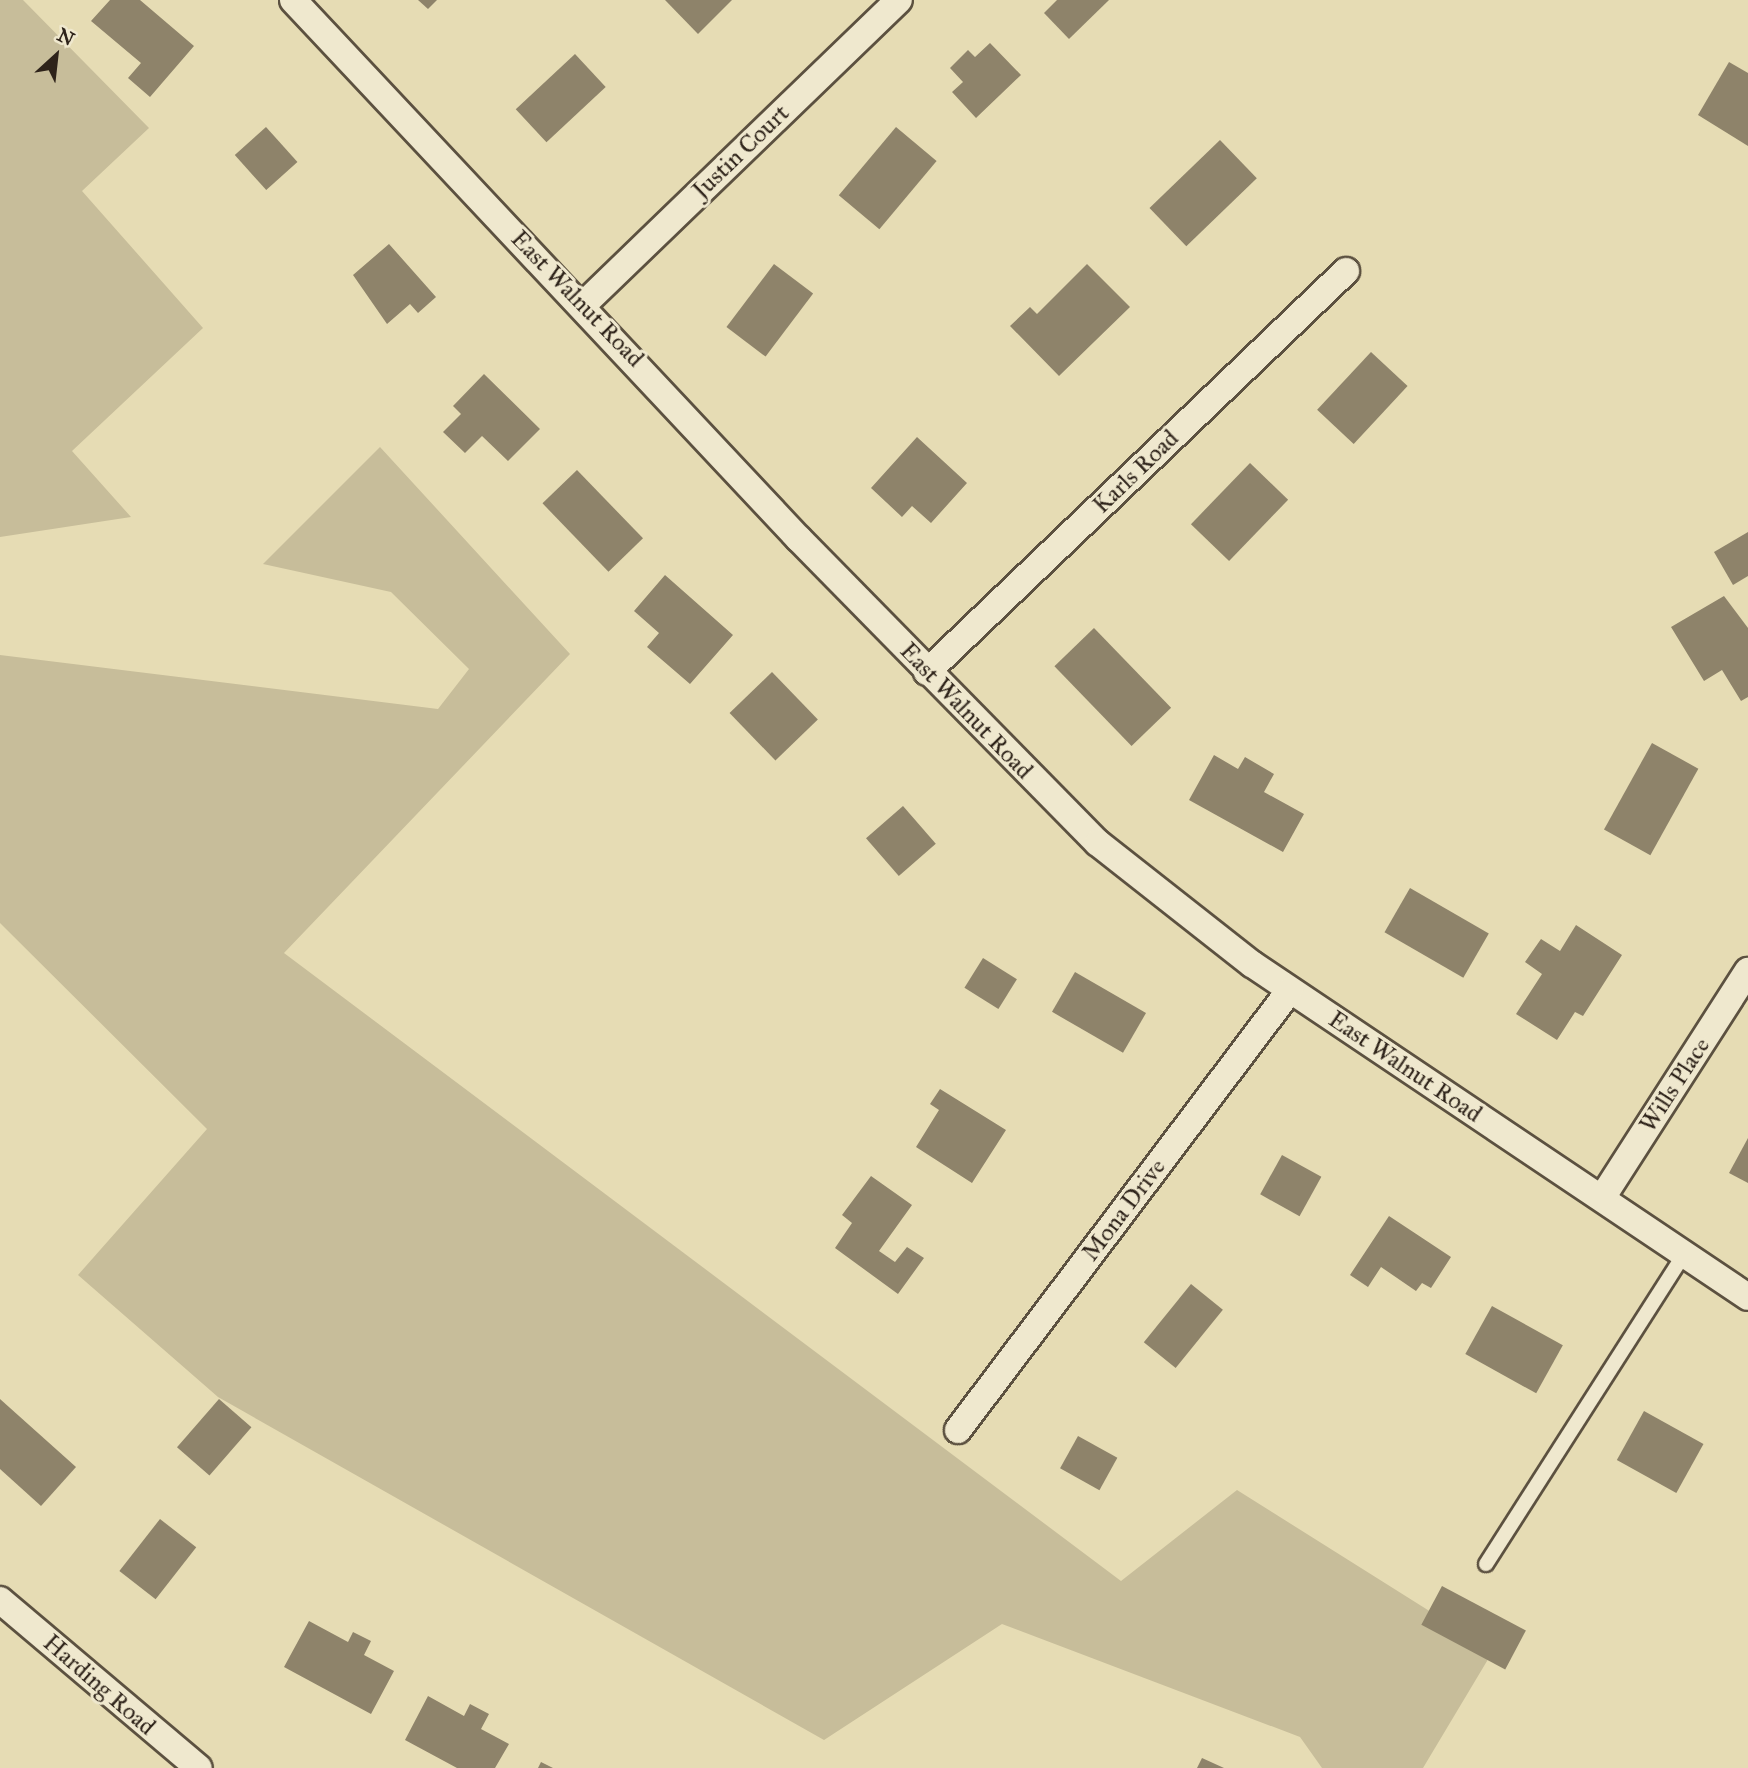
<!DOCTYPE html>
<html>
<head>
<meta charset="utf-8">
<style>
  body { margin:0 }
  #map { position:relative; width:1748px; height:1768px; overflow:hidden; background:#e6dcb4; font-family:"IM FELL Great Primer",serif }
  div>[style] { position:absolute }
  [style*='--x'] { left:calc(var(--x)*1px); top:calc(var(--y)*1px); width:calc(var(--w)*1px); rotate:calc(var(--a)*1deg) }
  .green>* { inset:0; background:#c7bd9a }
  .building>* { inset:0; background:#8e836a; transform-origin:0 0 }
  .roads { filter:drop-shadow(2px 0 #5c5140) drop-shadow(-2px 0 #5c5140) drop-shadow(0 2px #5c5140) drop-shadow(0 -2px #5c5140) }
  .lane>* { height:14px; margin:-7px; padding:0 7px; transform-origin:7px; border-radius:7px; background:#efe8ce }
  .street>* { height:26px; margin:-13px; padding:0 13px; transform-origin:13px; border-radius:13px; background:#efe8ce }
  span { translate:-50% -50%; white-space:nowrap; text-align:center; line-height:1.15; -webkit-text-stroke:6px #efe8ce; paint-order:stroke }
  .street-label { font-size:24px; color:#2e231a }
  .north { position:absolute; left:21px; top:21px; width:70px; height:70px; -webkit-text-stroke:5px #efe8ce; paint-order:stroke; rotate:27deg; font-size:19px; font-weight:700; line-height:28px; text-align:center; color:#2e231a }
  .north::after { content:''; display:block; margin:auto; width:24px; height:32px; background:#2e231a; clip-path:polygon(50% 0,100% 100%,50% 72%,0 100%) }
</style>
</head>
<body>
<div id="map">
  <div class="green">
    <i style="clip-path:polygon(0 0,23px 0,149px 128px,82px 191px,203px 328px,72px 451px,131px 517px,0 537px)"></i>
    <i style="clip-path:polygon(380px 447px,570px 654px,284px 953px,1121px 1581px,1237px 1490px,1493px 1651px,1423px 1768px,1322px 1768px,1300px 1737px,1002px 1624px,824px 1740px,218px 1397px,78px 1275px,207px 1129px,0 923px,0 655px,438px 709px,469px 669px,391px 592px,263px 564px)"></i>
  </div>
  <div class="building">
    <i style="clip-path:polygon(110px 0,140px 0,194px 46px,150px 97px,128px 78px,141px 63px,91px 21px)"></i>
    <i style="clip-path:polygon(418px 0,437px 0,428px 9px)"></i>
    <i style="clip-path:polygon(665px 0,732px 0,698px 34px)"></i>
    <i style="clip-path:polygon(1057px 0,1109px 0,1069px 39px,1044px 13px)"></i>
    <i style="clip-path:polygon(990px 43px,1021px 75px,976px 118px,952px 92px,963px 82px,950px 68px,968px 50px,975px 57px)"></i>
    <i style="left:575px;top:54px;width:45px;height:81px;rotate:47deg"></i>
    <i style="clip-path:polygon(1729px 62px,1748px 73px,1748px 146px,1698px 115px)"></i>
    <i style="left:266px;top:127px;width:47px;height:42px;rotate:48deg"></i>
    <i style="left:896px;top:127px;width:53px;height:89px;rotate:40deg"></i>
    <i style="left:1220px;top:140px;width:53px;height:98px;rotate:46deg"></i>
    <i style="clip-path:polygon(389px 244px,436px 297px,418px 313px,410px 304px,387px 324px,353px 275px)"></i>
    <i style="left:774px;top:264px;width:49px;height:79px;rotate:37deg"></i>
    <i style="clip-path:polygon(1087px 264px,1130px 307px,1059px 376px,1010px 326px,1030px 307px,1037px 314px)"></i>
    <i style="left:1371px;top:352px;width:50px;height:79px;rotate:43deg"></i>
    <i style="clip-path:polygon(484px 374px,540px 429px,508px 461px,482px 436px,465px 453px,443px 432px,461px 414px,453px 406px)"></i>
    <i style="clip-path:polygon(917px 437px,967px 483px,931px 523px,912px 506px,902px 517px,871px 488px)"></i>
    <i style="left:1250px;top:463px;width:53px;height:85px;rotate:44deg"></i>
    <i style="left:577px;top:470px;width:95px;height:48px;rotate:46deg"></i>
    <i style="clip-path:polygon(1748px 532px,1748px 576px,1733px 585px,1714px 552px)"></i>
    <i style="clip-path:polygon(665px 575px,733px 635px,690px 684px,647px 647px,659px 633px,634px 611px)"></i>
    <i style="clip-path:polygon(1724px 596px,1748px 628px,1748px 697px,1741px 701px,1722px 670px,1704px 681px,1671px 627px)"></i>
    <i style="left:1094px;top:628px;width:111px;height:55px;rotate:46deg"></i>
    <i style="left:772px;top:672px;width:66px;height:59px;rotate:46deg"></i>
    <i style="left:1652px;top:743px;width:53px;height:99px;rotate:29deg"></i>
    <i style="clip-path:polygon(1214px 755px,1238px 769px,1245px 757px,1274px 774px,1264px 792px,1304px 814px,1283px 852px,1189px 800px)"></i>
    <i style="left:903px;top:806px;width:50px;height:49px;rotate:49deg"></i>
    <i style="left:1410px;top:888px;width:91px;height:51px;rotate:30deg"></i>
    <i style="clip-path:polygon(1576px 925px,1622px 955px,1583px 1016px,1575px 1012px,1557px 1040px,1516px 1014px,1542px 974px,1525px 962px,1541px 939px,1560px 951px)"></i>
    <i style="left:983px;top:958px;width:40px;height:35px;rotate:32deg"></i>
    <i style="left:1075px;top:972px;width:82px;height:46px;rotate:30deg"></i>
    <i style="clip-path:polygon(940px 1089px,1006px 1130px,972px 1183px,916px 1147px,939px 1110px,930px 1104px)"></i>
    <i style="clip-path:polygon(1748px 1138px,1748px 1183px,1729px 1173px)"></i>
    <i style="left:1282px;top:1155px;width:45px;height:45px;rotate:29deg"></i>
    <i style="clip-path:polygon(871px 1176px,912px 1205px,879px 1251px,895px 1262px,907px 1247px,924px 1258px,898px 1294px,835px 1248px,852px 1223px,842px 1215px)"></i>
    <i style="clip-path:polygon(1389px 1216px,1451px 1257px,1431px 1288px,1422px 1283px,1416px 1291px,1381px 1267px,1368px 1287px,1350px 1275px)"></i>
    <i style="left:1191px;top:1284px;width:41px;height:75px;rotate:39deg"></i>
    <i style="left:1492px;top:1306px;width:81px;height:55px;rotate:29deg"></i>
    <i style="clip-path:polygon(0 1399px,76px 1467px,41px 1506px,0 1469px)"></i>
    <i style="left:219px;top:1399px;width:43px;height:64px;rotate:41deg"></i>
    <i style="left:1644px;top:1411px;width:68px;height:56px;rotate:29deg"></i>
    <i style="left:1078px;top:1436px;width:45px;height:37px;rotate:29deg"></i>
    <i style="left:160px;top:1519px;width:46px;height:66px;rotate:38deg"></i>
    <i style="left:1442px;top:1586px;width:95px;height:44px;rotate:28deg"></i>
    <i style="clip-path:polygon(309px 1621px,348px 1642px,353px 1632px,371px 1641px,364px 1655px,394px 1671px,371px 1714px,284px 1667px)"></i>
    <i style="clip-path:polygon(428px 1696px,464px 1716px,470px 1704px,489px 1714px,481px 1729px,509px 1744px,495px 1768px,457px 1768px,405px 1740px)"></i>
    <i style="clip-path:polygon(1202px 1758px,1224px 1768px,1197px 1768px)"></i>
    <i style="clip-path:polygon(541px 1762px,553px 1768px,538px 1768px)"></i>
  </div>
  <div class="roads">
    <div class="lane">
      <i style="--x:1486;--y:1564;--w:368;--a:-57.4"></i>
    </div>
    <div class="street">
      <i style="--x:293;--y:0;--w:739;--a:46.81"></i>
      <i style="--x:799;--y:539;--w:426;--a:45.5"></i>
      <i style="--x:1098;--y:843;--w:196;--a:38.2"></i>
      <i style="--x:1252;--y:964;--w:597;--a:33.88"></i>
      <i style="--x:583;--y:305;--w:439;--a:-44"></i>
      <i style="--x:927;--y:672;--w:580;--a:-43.74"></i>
      <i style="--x:1602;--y:1198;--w:270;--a:-57.3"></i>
      <i style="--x:958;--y:1430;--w:551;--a:-52.96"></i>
      <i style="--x:0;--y:1600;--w:260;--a:40.2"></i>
    </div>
  </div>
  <div class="street-label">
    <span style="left:741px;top:152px;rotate:-44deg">Justin Court</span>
    <span style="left:577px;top:299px;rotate:46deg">East Walnut Road</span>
    <span style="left:1136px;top:472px;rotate:-44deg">Karls Road</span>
    <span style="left:966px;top:711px;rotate:46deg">East Walnut Road</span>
    <span style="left:1405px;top:1067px;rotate:34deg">East Walnut Road</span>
    <span style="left:1675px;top:1085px;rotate:-57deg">Wills Place</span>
    <span style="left:1124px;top:1210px;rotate:-53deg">Mona Drive</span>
    <span style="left:99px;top:1685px;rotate:41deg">Harding Road</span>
  </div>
  <div class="north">N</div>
</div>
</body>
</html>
